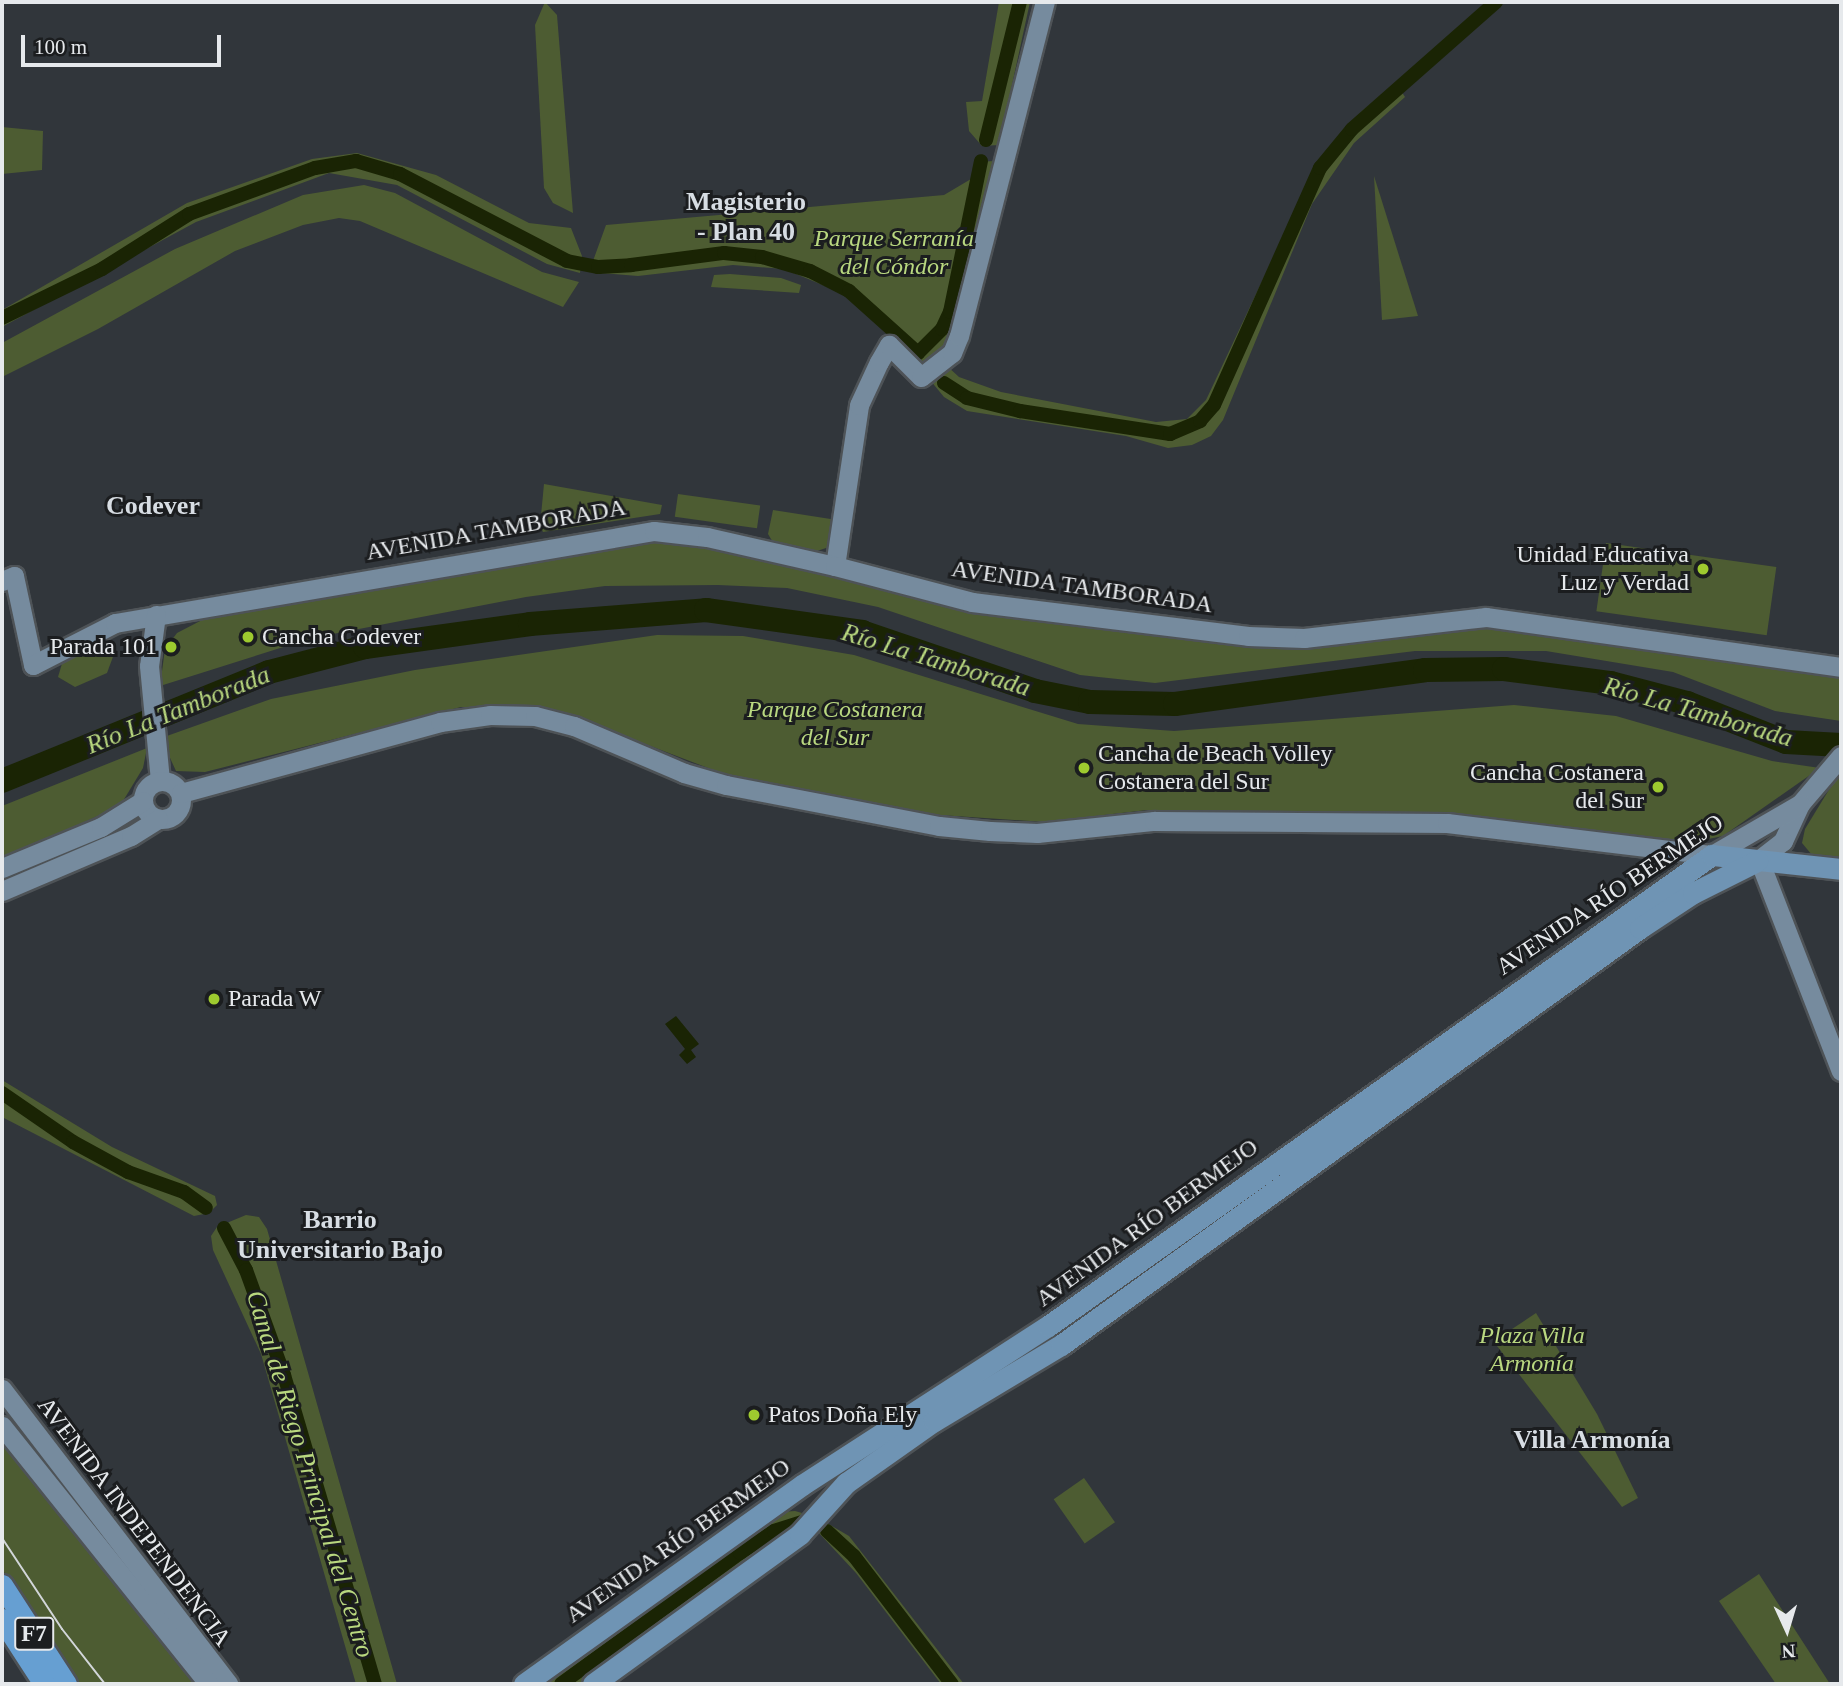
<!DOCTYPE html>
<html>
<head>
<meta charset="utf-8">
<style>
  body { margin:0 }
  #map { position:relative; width:1843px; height:1686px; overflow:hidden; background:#31363b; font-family:Georgia,serif }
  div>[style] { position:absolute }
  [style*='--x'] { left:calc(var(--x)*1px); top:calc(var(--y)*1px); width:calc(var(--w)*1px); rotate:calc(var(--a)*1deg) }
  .green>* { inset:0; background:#4d5c32; transform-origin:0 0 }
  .water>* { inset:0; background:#1a2404 }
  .canal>* { height:14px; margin:-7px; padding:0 7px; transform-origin:7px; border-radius:7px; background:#1a2404 }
  .river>* { height:24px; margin:-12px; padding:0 12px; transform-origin:12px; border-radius:12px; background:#1a2404 }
  .roads { filter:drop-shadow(2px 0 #4e5357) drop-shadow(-2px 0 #4e5357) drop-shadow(0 2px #4e5357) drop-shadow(0 -2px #4e5357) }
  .secondary>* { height:19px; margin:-9.5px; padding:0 9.5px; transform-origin:9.5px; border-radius:9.5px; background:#768b9e }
  .secondary>.ring { margin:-9.5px; padding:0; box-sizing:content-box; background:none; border:19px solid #768b9e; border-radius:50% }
  .primary>* { height:21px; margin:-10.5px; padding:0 10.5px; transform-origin:10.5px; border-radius:10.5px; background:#6f94b4 }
  .highway>* { height:21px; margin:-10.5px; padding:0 10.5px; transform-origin:10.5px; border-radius:10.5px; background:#669fd2 }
  .tram>* { height:2px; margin:-1px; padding:0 1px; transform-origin:1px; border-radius:1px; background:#d2d6d9 }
  .dots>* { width:19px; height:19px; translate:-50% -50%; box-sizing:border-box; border:4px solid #1b1d1f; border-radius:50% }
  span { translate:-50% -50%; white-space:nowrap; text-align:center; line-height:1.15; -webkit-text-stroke:6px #1b1d1f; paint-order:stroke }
  .shield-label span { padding:2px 5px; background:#1b1d1f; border:2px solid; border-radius:5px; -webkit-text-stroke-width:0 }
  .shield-label { font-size:23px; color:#e6e9ec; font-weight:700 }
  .park-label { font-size:24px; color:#b9d880; font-style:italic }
  .street-label { font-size:24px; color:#e6e9ec }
  .poi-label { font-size:24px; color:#e6e9ec }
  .right { translate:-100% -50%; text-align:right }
  .left { translate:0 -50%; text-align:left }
  .neighbourhood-label { font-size:26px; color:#d7dde3; font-weight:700 }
  .water-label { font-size:26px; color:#b9d87f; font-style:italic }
  .frame { position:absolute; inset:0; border:4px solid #e6e9ec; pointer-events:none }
  .north { position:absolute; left:1752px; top:1595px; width:70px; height:70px; -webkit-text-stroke:5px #1b1d1f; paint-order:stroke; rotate:176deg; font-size:19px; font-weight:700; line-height:28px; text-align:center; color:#e6e9ec }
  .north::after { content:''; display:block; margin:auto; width:24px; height:32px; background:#e6e9ec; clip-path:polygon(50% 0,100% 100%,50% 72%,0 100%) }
  .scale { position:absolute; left:21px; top:35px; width:200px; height:32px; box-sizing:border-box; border:4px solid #e6e9ec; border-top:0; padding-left:9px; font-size:21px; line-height:24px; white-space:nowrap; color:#e6e9ec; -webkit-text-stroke:5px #1b1d1f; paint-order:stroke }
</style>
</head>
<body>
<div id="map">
  <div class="green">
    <i style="clip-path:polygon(545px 2px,557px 15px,573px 213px,553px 203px,544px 188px,535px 25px)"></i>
    <i style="clip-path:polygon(999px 2px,1030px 2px,999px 145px,982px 146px,969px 131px,966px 102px,982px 101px)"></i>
    <i style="clip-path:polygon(1396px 83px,1405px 97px,1354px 143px,1312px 204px,1223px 420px,1211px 436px,1192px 445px,1168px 448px,1126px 436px,967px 411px,944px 397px,930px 380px,947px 366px,959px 377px,1001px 392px,1156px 422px,1187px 419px,1206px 400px,1316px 167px,1362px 111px)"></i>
    <i style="clip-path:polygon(2px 127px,43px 131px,42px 170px,2px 174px)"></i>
    <i style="clip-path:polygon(357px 153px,436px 175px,529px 223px,571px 228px,582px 256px,580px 273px,547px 264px,397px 185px,329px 173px,196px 222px,2px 327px,2px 310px,187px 203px,312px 159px)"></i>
    <i style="clip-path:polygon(994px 161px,954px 330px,942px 350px,919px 366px,874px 316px,842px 293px,784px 269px,733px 265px,638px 276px,589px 272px,606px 225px,944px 195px,971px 179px,978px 162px)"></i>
    <i style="clip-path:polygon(1374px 176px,1418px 316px,1382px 320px)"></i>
    <i style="clip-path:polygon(364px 185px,395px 193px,542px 272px,579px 282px,563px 307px,360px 221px,339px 218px,303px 225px,235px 251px,98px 329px,2px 377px,2px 343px,175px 249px,303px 195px)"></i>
    <i style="clip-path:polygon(730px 274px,781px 278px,801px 285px,799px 293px,711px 287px,714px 275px)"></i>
    <i style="clip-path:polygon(544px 484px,662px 505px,660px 514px,543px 532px,540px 526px)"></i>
    <i style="left:678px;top:494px;width:83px;height:23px;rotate:8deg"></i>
    <i style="clip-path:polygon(773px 510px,837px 520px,832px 546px,817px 551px,774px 544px,768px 534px)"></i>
    <i style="clip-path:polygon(629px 540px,712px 546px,1224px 641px,1492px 626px,1686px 653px,1841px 678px,1841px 721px,1775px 711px,1673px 672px,1546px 651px,1415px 651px,1155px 683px,1080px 675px,878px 607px,787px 588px,718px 585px,605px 586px,526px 597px,312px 638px,160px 686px,165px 649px,177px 633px,204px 619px)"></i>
    <i style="left:1606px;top:543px;width:172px;height:69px;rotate:8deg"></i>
    <i style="clip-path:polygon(657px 635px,743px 636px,854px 655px,1078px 724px,1174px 731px,1514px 705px,1616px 716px,1772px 761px,1820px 768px,1723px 836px,1694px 842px,1433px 814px,1147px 810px,1044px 822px,940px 815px,729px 776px,564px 713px,527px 707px,461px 707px,205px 772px,176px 771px,165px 747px,164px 737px,271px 699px,415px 670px)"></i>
    <i style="clip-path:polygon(95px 645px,107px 646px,114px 654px,107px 673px,75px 687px,58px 677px,63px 660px)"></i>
    <i style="clip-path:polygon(147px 748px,143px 768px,120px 806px,2px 859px,2px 806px)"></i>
    <i style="clip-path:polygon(1841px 770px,1841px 858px,1812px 855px,1802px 843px,1805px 829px)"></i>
    <i style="clip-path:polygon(2px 1080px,112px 1147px,215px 1196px,217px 1205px,209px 1213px,194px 1216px,2px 1117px)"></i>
    <i style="clip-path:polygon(246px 1215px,259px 1217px,267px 1229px,397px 1684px,356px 1684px,261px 1354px,213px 1250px,211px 1236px,217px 1227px)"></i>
    <i style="clip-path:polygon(1536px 1313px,1597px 1414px,1638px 1498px,1622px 1507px,1497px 1346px,1497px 1339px)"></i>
    <i style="clip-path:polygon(2px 1440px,199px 1684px,78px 1684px,2px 1569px)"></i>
    <i style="left:1084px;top:1478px;width:54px;height:37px;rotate:55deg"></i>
    <i style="clip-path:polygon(795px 1511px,802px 1513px,788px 1533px,581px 1684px,535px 1684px,781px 1512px)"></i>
    <i style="clip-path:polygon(825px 1522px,849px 1536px,964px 1684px,941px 1684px,856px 1573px,818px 1532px)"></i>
    <i style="clip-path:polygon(1759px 1574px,1830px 1684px,1776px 1684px,1719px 1601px)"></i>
  </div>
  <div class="water">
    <i style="clip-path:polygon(676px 1016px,699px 1044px,691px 1050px,696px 1057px,687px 1064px,679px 1055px,685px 1049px,665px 1024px)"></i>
  </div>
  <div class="canal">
    <i style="--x:986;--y:140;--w:142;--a:-76.2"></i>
    <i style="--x:2;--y:318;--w:111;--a:-26.1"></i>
    <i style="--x:102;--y:269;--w:103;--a:-32.3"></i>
    <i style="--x:189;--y:214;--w:134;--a:-20.1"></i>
    <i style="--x:315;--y:168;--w:42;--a:-9.7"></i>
    <i style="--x:356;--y:161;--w:46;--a:16.5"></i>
    <i style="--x:400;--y:174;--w:188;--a:27.5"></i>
    <i style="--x:567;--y:261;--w:32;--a:11"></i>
    <i style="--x:598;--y:267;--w:33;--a:-3"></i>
    <i style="--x:631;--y:265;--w:94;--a:-7.4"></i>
    <i style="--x:724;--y:253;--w:38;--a:6"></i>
    <i style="--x:762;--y:257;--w:50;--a:16.3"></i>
    <i style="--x:810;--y:271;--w:44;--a:27.1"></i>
    <i style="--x:849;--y:291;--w:93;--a:41.9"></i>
    <i style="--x:918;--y:353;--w:34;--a:-45"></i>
    <i style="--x:942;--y:329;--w:19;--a:-65"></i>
    <i style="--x:950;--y:312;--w:154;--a:-78.4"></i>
    <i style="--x:944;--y:383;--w:27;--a:33"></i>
    <i style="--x:967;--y:398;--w:55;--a:13.8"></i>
    <i style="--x:1020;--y:411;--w:152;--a:8.7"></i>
    <i style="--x:1170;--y:434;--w:33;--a:-23"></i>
    <i style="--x:1200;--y:421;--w:21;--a:-49"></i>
    <i style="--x:1214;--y:405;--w:260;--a:-65.9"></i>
    <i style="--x:1320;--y:168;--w:50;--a:-50.6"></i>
    <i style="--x:1352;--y:129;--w:192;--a:-41.4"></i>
    <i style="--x:2;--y:1093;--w:86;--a:34.6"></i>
    <i style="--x:73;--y:1142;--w:63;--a:28.6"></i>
    <i style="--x:128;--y:1172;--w:59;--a:19.7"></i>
    <i style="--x:184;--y:1192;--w:27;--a:36"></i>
    <i style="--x:224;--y:1228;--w:47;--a:62.4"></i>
    <i style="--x:246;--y:1270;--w:112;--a:70.1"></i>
    <i style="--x:284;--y:1375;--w:322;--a:73.6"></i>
    <i style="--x:827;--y:1531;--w:37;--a:43"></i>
    <i style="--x:854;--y:1556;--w:161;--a:52.6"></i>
    <i style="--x:561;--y:1684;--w:222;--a:-36.2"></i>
    <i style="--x:740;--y:1553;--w:40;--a:-32.9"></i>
    <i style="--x:774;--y:1531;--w:29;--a:-18"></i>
  </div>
  <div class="river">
    <i style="--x:2;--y:781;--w:288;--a:-22.2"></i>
    <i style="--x:269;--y:672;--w:99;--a:-14.6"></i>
    <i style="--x:365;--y:647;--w:167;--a:-7.9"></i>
    <i style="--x:530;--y:624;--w:177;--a:-4.5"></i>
    <i style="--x:706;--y:610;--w:158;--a:8"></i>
    <i style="--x:862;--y:632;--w:183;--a:18.8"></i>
    <i style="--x:1035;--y:691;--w:56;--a:11.3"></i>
    <i style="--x:1090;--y:702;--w:85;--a:1.3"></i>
    <i style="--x:1175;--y:704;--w:252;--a:-7.7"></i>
    <i style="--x:1425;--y:670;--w:79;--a:-0.7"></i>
    <i style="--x:1504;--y:669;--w:108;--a:7.5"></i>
    <i style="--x:1611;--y:683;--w:79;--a:14.7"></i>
    <i style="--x:1687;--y:703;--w:106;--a:21.5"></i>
    <i style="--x:1786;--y:742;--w:55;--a:3.1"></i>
  </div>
  <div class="roads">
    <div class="secondary">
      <i style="--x:835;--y:566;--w:163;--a:-81.5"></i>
      <i style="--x:859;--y:405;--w:47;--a:-65.1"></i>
      <i style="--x:879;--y:362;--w:20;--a:-60"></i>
      <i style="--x:889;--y:345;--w:45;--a:45"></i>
      <i style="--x:921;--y:377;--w:39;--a:-38"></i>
      <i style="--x:952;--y:353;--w:18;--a:-68"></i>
      <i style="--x:959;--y:336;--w:345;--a:-75.6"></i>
      <i style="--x:2;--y:581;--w:13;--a:-23"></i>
      <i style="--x:14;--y:576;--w:91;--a:77.9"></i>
      <i style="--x:33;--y:665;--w:92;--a:-27.1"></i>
      <i style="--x:115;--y:623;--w:547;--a:-9.69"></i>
      <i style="--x:654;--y:531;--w:53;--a:6.5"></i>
      <i style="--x:707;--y:537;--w:131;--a:12.8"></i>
      <i style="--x:835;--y:566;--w:142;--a:14.7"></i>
      <i style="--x:972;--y:602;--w:278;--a:7"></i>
      <i style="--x:1248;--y:636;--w:56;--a:2"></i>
      <i style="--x:1304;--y:638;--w:183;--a:-6.6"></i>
      <i style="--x:1486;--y:617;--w:359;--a:8"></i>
      <i style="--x:156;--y:615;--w:51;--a:97.8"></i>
      <i style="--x:149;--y:666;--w:115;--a:84.5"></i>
      <i style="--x:1841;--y:756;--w:63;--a:130.5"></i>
      <i style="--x:1800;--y:804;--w:41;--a:114.7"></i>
      <i style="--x:1783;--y:841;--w:31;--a:142"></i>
      <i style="--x:1759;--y:860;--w:226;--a:68.8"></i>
      <i class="ring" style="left:143px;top:781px;width:19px;height:19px"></i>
      <i style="--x:181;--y:793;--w:269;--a:-15.3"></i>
      <i style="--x:440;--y:722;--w:50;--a:-8"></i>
      <i style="--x:490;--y:715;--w:45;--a:1.3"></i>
      <i style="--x:535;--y:716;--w:40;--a:14.4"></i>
      <i style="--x:574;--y:726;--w:120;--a:23.1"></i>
      <i style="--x:684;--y:773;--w:44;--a:15.9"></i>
      <i style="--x:726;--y:785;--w:217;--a:10.9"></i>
      <i style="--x:939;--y:826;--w:51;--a:5.6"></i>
      <i style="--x:990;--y:831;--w:47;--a:2.4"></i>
      <i style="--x:1037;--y:833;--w:118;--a:-5.9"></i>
      <i style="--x:1154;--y:821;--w:293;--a:0.4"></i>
      <i style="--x:1447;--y:823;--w:267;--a:6.9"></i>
      <i style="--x:1712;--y:855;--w:102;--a:-30.1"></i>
      <i style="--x:2;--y:868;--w:107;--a:-22.5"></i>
      <i style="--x:101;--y:827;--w:49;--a:-31.8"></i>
      <i style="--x:2;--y:891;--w:140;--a:-23.1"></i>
      <i style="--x:131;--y:836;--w:32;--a:-32"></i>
      <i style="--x:2;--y:1389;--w:372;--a:52.5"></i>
      <i style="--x:2;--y:1426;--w:331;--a:51.3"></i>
    </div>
    <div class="primary">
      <i style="--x:524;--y:1684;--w:342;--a:-35.6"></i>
      <i style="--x:802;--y:1485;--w:293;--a:-32.9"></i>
      <i style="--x:1048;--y:1326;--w:814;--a:-35.35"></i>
      <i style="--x:1712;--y:855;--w:130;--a:6.2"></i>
      <i style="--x:593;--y:1684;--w:256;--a:-35.9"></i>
      <i style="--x:800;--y:1534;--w:69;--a:-48"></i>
      <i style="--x:846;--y:1483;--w:108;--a:-35.2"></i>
      <i style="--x:934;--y:1421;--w:148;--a:-30.9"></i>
      <i style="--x:1061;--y:1345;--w:714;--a:-35.76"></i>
      <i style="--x:1640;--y:928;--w:64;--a:-33.4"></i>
      <i style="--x:1693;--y:893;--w:72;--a:-26.6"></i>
    </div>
    <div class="highway">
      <i style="--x:2;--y:1585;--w:118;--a:57.1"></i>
      <i style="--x:2;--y:1619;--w:77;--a:57.1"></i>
    </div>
  </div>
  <div class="tram">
    <i style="--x:2;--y:1538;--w:109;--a:56.6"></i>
    <i style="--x:62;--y:1629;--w:70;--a:52"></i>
  </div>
  <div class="dots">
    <i style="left:1703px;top:569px;background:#9eca2f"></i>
    <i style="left:248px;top:637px;background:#9eca2f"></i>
    <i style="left:171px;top:647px;background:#9eca2f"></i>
    <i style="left:1084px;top:768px;background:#9eca2f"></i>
    <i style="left:1658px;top:787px;background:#9eca2f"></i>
    <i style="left:214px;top:999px;background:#9eca2f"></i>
    <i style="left:754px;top:1415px;background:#9eca2f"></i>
  </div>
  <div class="shield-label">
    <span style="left:34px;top:1634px">F7</span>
  </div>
  <div class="park-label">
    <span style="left:894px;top:253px">Parque Serranía<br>del Cóndor</span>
    <span style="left:835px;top:724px">Parque Costanera<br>del Sur</span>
    <span style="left:1532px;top:1350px">Plaza Villa<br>Armonía</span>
  </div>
  <div class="street-label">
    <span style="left:496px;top:530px;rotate:-10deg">AVENIDA TAMBORADA</span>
    <span style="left:1082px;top:587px;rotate:8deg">AVENIDA TAMBORADA</span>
    <span style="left:1610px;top:895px;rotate:-34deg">AVENIDA RÍO BERMEJO</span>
    <span style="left:1147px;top:1223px;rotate:-36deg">AVENIDA RÍO BERMEJO</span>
    <span style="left:134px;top:1522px;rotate:53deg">AVENIDA INDEPENDENCIA</span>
    <span style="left:678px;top:1541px;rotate:-35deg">AVENIDA RÍO BERMEJO</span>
  </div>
  <div class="poi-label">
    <span class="right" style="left:1689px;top:569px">Unidad Educativa<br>Luz y Verdad</span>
    <span class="left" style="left:262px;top:637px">Cancha Codever</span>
    <span class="right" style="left:157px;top:647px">Parada 101</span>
    <span class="left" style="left:1098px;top:768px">Cancha de Beach Volley<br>Costanera del Sur</span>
    <span class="right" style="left:1644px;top:787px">Cancha Costanera<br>del Sur</span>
    <span class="left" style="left:228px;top:999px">Parada W</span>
    <span class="left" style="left:768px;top:1415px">Patos Doña Ely</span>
  </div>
  <div class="neighbourhood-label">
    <span style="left:746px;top:217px">Magisterio<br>- Plan 40</span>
    <span style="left:153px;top:506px">Codever</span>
    <span style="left:340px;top:1235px">Barrio<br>Universitario Bajo</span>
    <span style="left:1592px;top:1440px">Villa Armonía</span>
  </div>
  <div class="water-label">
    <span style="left:936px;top:660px;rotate:17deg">Río La Tamborada</span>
    <span style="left:178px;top:710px;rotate:-22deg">Río La Tamborada</span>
    <span style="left:1698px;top:712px;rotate:16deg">Río La Tamborada</span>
    <span style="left:310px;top:1474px;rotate:73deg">Canal de Riego Principal del Centro</span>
  </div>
  <div class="frame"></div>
  <div class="north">N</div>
  <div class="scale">100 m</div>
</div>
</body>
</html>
